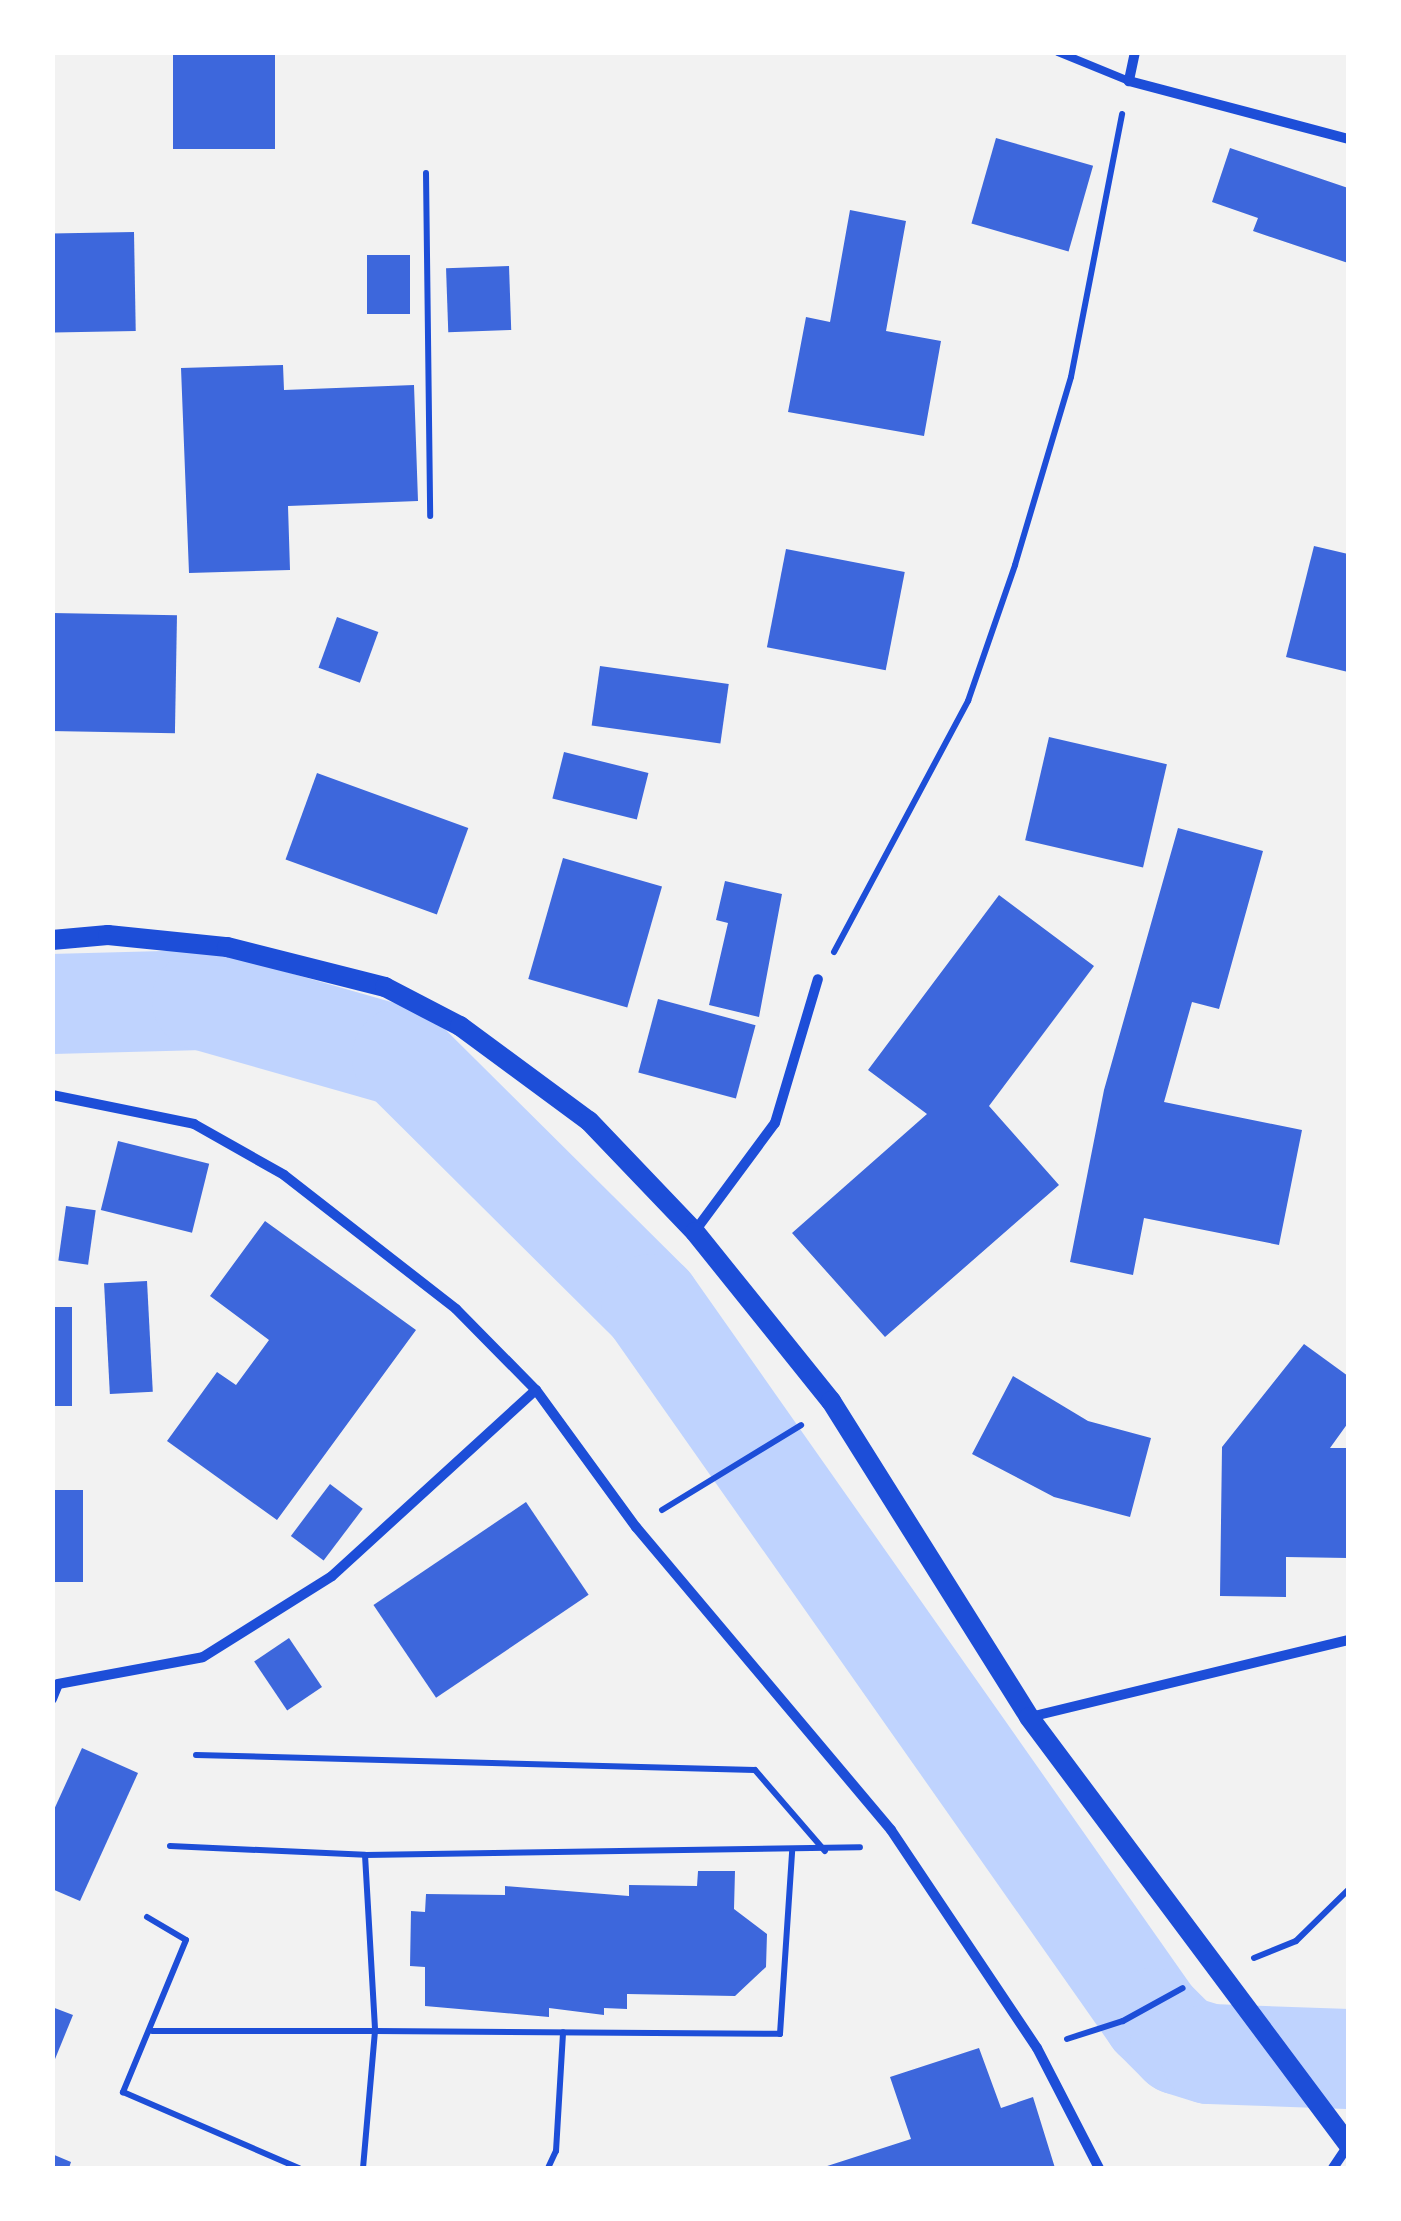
<!DOCTYPE html>
<html>
<head>
<meta charset="utf-8">
<style>
  body { margin:0 }
  #map { position:relative; width:1401px; height:2221px; overflow:hidden; background:#f2f2f2; font-family:Raleway,sans-serif }
  div>[style] { position:absolute }
  [style*='--x'] { left:calc(var(--x)*1px); top:calc(var(--y)*1px); width:calc(var(--w)*1px); rotate:calc(var(--a)*1deg) }
  .river>* { height:100px; margin:-50px; padding:0 50px; transform-origin:50px; border-radius:50px; background:#bfd3fe }
  .building>* { inset:0; background:#3d67dc; transform-origin:0 0 }
  .path>* { height:6px; margin:-3px; padding:0 3px; transform-origin:3px; border-radius:3px; background:#1d4ed8 }
  .service>* { height:8px; margin:-4px; padding:0 4px; transform-origin:4px; border-radius:4px; background:#1d4ed8 }
  .minor>* { height:10px; margin:-5px; padding:0 5px; transform-origin:5px; border-radius:5px; background:#1d4ed8 }
  .secondary>* { height:20px; margin:-10px; padding:0 10px; transform-origin:10px; border-radius:10px; background:#1d4ed8 }
  span { translate:-50% -50%; white-space:nowrap; text-align:center; line-height:1.15; -webkit-text-stroke:10px #fff; paint-order:stroke }
  .frame { position:absolute; inset:0; border:55px solid #fff; pointer-events:none }
</style>
</head>
<body>
<div id="map">
  <div class="river">
    <i style="--x:52;--y:1004;--w:150;--a:-1.5"></i>
    <i style="--x:202;--y:1000;--w:208;--a:15.9"></i>
    <i style="--x:402;--y:1057;--w:351;--a:44.8"></i>
    <i style="--x:651;--y:1304;--w:873;--a:54.89"></i>
    <i style="--x:1153;--y:2018;--w:38;--a:45"></i>
    <i style="--x:1180;--y:2045;--w:31;--a:17"></i>
    <i style="--x:1210;--y:2054;--w:138;--a:2.1"></i>
  </div>
  <div class="building">
    <i style="left:173px;top:52px;width:102px;height:97px"></i>
    <i style="left:996px;top:138px;width:101px;height:89px;rotate:16deg"></i>
    <i style="clip-path:polygon(1230px 148px,1348px 188px,1348px 263px,1253px 231px,1258px 218px,1212px 202px)"></i>
    <i style="clip-path:polygon(850px 210px,906px 221px,886px 331px,941px 341px,924px 436px,788px 412px,806px 317px,830px 322px)"></i>
    <i style="left:134px;top:232px;width:99px;height:82px;rotate:89deg"></i>
    <i style="left:367px;top:255px;width:43px;height:59px"></i>
    <i style="left:509px;top:266px;width:64px;height:63px;rotate:88deg"></i>
    <i style="clip-path:polygon(283px 365px,284px 390px,414px 385px,418px 501px,288px 506px,290px 570px,189px 573px,181px 368px)"></i>
    <i style="clip-path:polygon(1314px 546px,1348px 554px,1348px 672px,1286px 657px)"></i>
    <i style="left:786px;top:549px;width:121px;height:100px;rotate:11deg"></i>
    <i style="left:52px;top:613px;width:125px;height:118px;rotate:1deg"></i>
    <i style="left:337px;top:617px;width:44px;height:54px;rotate:20deg"></i>
    <i style="left:600px;top:666px;width:130px;height:60px;rotate:8deg"></i>
    <i style="left:1049px;top:737px;width:121px;height:106px;rotate:13deg"></i>
    <i style="left:564px;top:752px;width:87px;height:48px;rotate:14deg"></i>
    <i style="left:317px;top:773px;width:161px;height:92px;rotate:20deg"></i>
    <i style="clip-path:polygon(1178px 828px,1263px 851px,1219px 1009px,1192px 1002px,1164px 1102px,1302px 1130px,1279px 1245px,1144px 1218px,1133px 1275px,1070px 1262px,1104px 1090px)"></i>
    <i style="left:563px;top:858px;width:103px;height:126px;rotate:16deg"></i>
    <i style="clip-path:polygon(725px 881px,782px 894px,759px 1017px,709px 1005px,728px 923px,716px 920px)"></i>
    <i style="clip-path:polygon(999px 895px,1094px 966px,989px 1106px,1059px 1185px,885px 1337px,792px 1233px,927px 1114px,868px 1070px)"></i>
    <i style="left:658px;top:999px;width:101px;height:76px;rotate:15deg"></i>
    <i style="left:118px;top:1141px;width:94px;height:71px;rotate:14deg"></i>
    <i style="left:66px;top:1206px;width:30px;height:55px;rotate:8deg"></i>
    <i style="clip-path:polygon(265px 1221px,416px 1330px,277px 1520px,167px 1441px,217px 1372px,236px 1385px,269px 1340px,210px 1296px)"></i>
    <i style="left:147px;top:1281px;width:111px;height:43px;rotate:87deg"></i>
    <i style="left:52px;top:1307px;width:20px;height:99px"></i>
    <i style="clip-path:polygon(1304px 1344px,1348px 1376px,1348px 1423px,1330px 1448px,1348px 1448px,1348px 1558px,1286px 1557px,1286px 1597px,1220px 1596px,1222px 1447px)"></i>
    <i style="clip-path:polygon(1013px 1376px,1088px 1421px,1151px 1438px,1130px 1517px,1054px 1497px,972px 1454px)"></i>
    <i style="left:330px;top:1484px;width:41px;height:65px;rotate:37deg"></i>
    <i style="left:52px;top:1490px;width:31px;height:92px"></i>
    <i style="left:526px;top:1502px;width:112px;height:184px;rotate:56deg"></i>
    <i style="left:289px;top:1638px;width:59px;height:42px;rotate:56deg"></i>
    <i style="clip-path:polygon(82px 1748px,138px 1773px,80px 1901px,52px 1889px,52px 1814px)"></i>
    <i style="clip-path:polygon(698px 1871px,735px 1871px,734px 1909px,767px 1934px,766px 1967px,735px 1996px,627px 1994px,627px 2009px,604px 2008px,604px 2015px,549px 2008px,549px 2017px,425px 2006px,425px 1967px,410px 1966px,411px 1911px,425px 1912px,426px 1894px,505px 1895px,505px 1886px,629px 1896px,629px 1885px,697px 1886px)"></i>
    <i style="clip-path:polygon(52px 2007px,73px 2015px,53px 2064px,52px 2064px)"></i>
    <i style="clip-path:polygon(979px 2048px,1001px 2108px,1033px 2097px,1055px 2168px,821px 2168px,911px 2139px,890px 2077px)"></i>
    <i style="clip-path:polygon(52px 2154px,71px 2162px,69px 2168px,52px 2168px)"></i>
  </div>
  <div class="path">
    <i style="--x:426;--y:173;--w:343;--a:89.3"></i>
    <i style="--x:834;--y:952;--w:285;--a:-61.9"></i>
    <i style="--x:968;--y:701;--w:144;--a:-70.9"></i>
    <i style="--x:1015;--y:565;--w:196;--a:-73.4"></i>
    <i style="--x:1071;--y:377;--w:268;--a:-79"></i>
    <i style="--x:662;--y:1510;--w:163;--a:-31.4"></i>
    <i style="--x:196;--y:1755;--w:559;--a:1.54"></i>
    <i style="--x:755;--y:1770;--w:107;--a:49.2"></i>
    <i style="--x:170;--y:1846;--w:195;--a:2.6"></i>
    <i style="--x:365;--y:1855;--w:495;--a:-0.9"></i>
    <i style="--x:365;--y:1855;--w:176;--a:86.7"></i>
    <i style="--x:375;--y:2031;--w:405;--a:0.4"></i>
    <i style="--x:780;--y:2034;--w:183;--a:-86.2"></i>
    <i style="--x:147;--y:1917;--w:45;--a:30.5"></i>
    <i style="--x:186;--y:1940;--w:165;--a:112.5"></i>
    <i style="--x:123;--y:2092;--w:192;--a:23.4"></i>
    <i style="--x:1254;--y:1958;--w:45;--a:-22"></i>
    <i style="--x:1296;--y:1941;--w:73;--a:-44.4"></i>
    <i style="--x:152;--y:2031;--w:223;--a:0"></i>
    <i style="--x:375;--y:2031;--w:138;--a:95"></i>
    <i style="--x:1067;--y:2039;--w:59;--a:-17.8"></i>
    <i style="--x:1123;--y:2021;--w:68;--a:-28.8"></i>
    <i style="--x:548;--y:2168;--w:19;--a:-65"></i>
    <i style="--x:556;--y:2151;--w:119;--a:-86.6"></i>
  </div>
  <div class="service">
    <i style="--x:1058;--y:52;--w:77;--a:22.2"></i>
  </div>
  <div class="minor">
    <i style="--x:1135;--y:52;--w:30;--a:102"></i>
    <i style="--x:1129;--y:81;--w:227;--a:14.8"></i>
    <i style="--x:52;--y:1095;--w:145;--a:11.5"></i>
    <i style="--x:194;--y:1124;--w:103;--a:29.5"></i>
    <i style="--x:284;--y:1175;--w:218;--a:37.9"></i>
    <i style="--x:456;--y:1309;--w:114;--a:45.4"></i>
    <i style="--x:536;--y:1390;--w:170;--a:53.9"></i>
    <i style="--x:636;--y:1527;--w:396;--a:49.9"></i>
    <i style="--x:891;--y:1830;--w:262;--a:56.2"></i>
    <i style="--x:1037;--y:2048;--w:135;--a:62.7"></i>
    <i style="--x:695;--y:1231;--w:134;--a:-53.5"></i>
    <i style="--x:775;--y:1123;--w:150;--a:-73.4"></i>
    <i style="--x:52;--y:1699;--w:16;--a:-68"></i>
    <i style="--x:58;--y:1684;--w:147;--a:-10.5"></i>
    <i style="--x:203;--y:1657;--w:152;--a:-32.1"></i>
    <i style="--x:332;--y:1576;--w:276;--a:-42.4"></i>
    <i style="--x:1030;--y:1717;--w:327;--a:-13.6"></i>
    <i style="--x:1333;--y:2168;--w:27;--a:-56"></i>
  </div>
  <div class="secondary">
    <i style="--x:52;--y:940;--w:56;--a:-5.1"></i>
    <i style="--x:108;--y:935;--w:120;--a:5.8"></i>
    <i style="--x:227;--y:947;--w:163;--a:14.2"></i>
    <i style="--x:385;--y:987;--w:85;--a:27.5"></i>
    <i style="--x:460;--y:1026;--w:160;--a:36.4"></i>
    <i style="--x:589;--y:1121;--w:153;--a:46.3"></i>
    <i style="--x:695;--y:1232;--w:217;--a:51.2"></i>
    <i style="--x:831;--y:1401;--w:373;--a:57.9"></i>
    <i style="--x:1029;--y:1717;--w:533;--a:53.24"></i>
  </div>
  <div class="frame"></div>
</div>
</body>
</html>
